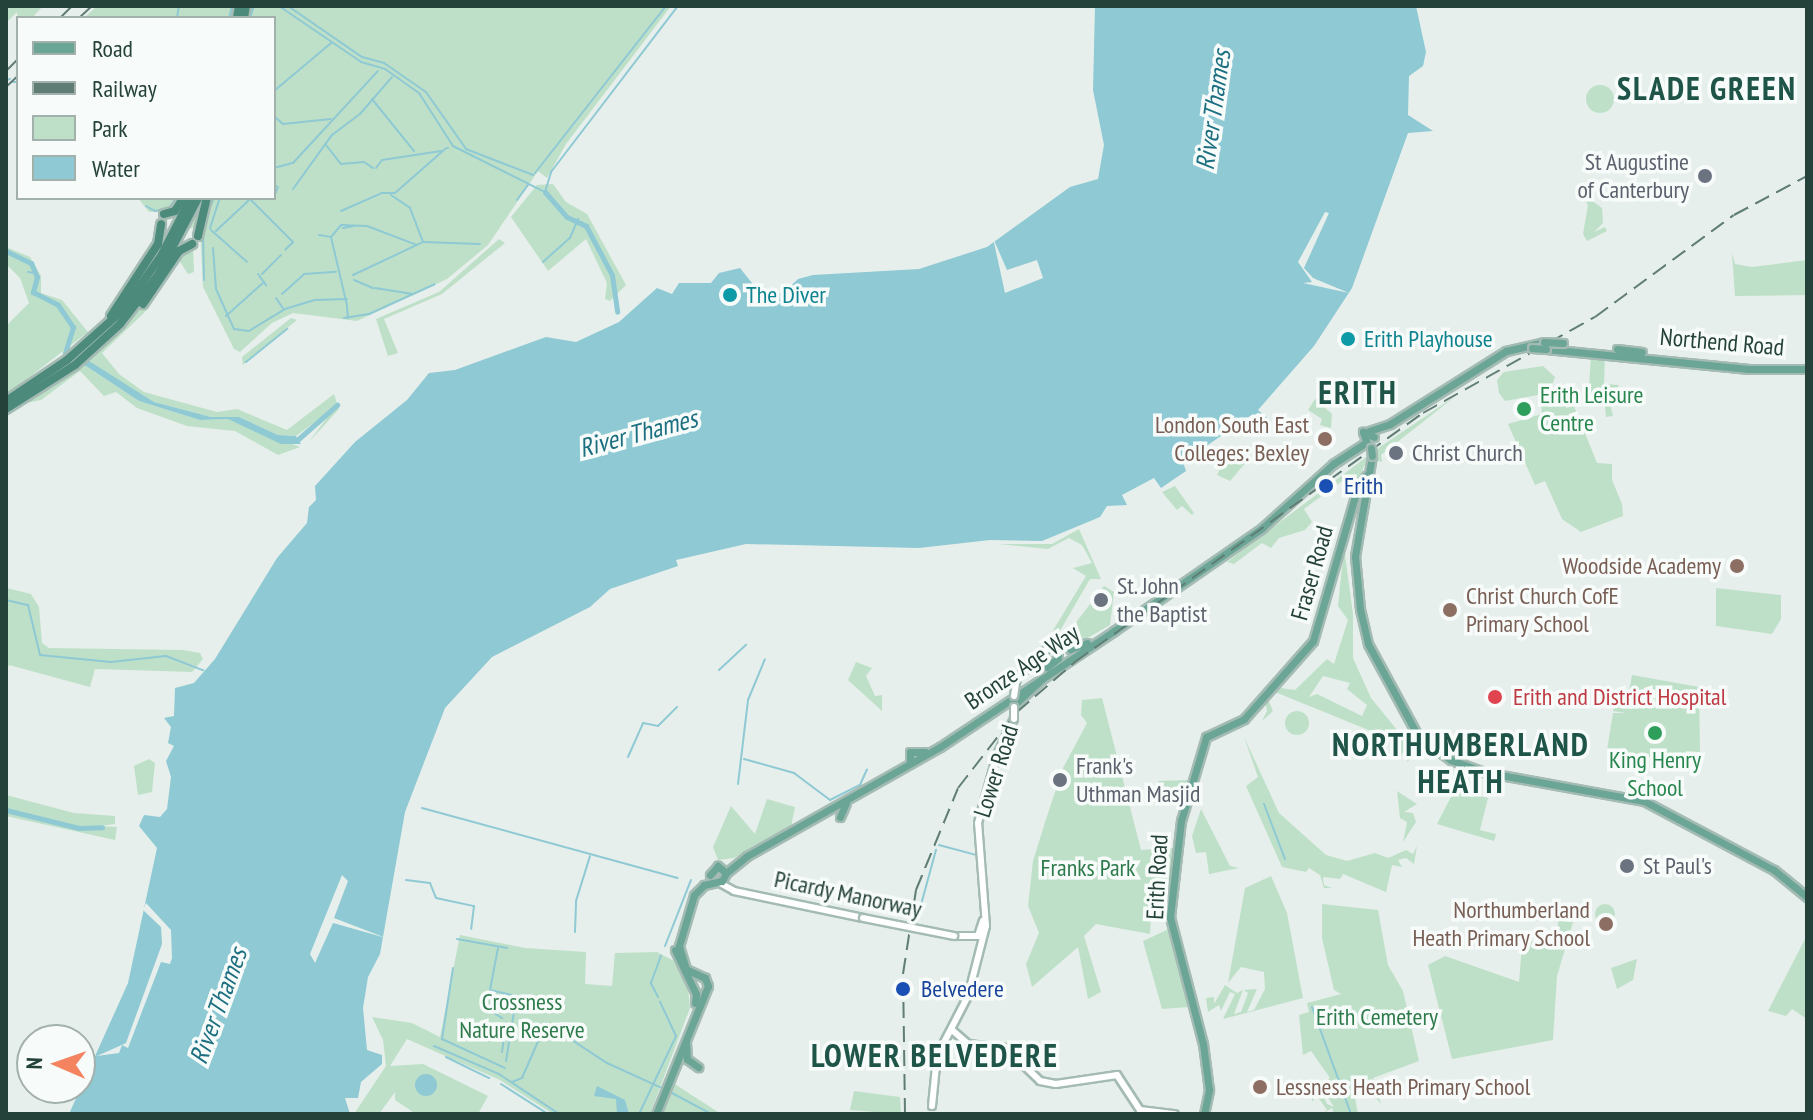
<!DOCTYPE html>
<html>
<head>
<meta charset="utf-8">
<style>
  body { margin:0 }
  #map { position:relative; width:1813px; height:1120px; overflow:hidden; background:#e6efeb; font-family:"PT Sans Narrow",sans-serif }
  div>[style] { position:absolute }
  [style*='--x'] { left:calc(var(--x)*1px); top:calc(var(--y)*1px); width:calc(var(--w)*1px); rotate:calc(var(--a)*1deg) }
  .green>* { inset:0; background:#bfe0c8 }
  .round { border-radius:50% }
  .water>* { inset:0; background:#8ec9d4 }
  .pier>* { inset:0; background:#e6efeb }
  .stream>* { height:2px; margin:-1px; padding:0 1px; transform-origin:1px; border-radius:1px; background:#8ec9d4 }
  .river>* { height:5px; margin:-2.5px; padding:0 2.5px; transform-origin:2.5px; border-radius:2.5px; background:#8ec9d4 }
  .roads { filter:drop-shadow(2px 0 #a4bbb3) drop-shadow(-2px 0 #a4bbb3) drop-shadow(0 2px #a4bbb3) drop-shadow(0 -2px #a4bbb3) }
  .secondary>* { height:6px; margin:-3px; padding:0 3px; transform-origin:3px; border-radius:3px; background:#fff }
  .primary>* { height:7px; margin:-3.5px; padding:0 3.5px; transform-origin:3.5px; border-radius:3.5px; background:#6aa596 }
  .trunk>* { height:8px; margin:-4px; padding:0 4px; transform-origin:4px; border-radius:4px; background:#4c8a7c }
  .rail>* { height:2px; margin-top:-1px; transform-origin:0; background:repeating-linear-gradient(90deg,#5f7d75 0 16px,transparent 0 24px) }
  .bridges { filter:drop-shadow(2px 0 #a4bbb3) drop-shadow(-2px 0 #a4bbb3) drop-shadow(0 2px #a4bbb3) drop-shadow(0 -2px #a4bbb3) }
  .secondary-bridge>* { height:6px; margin:-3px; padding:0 3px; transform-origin:3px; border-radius:3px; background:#fff }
  .primary-bridge>* { height:7px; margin:-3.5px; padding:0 3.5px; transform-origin:3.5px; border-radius:3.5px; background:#6aa596 }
  .dots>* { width:22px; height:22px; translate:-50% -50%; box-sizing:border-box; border:4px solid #f7fbf9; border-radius:50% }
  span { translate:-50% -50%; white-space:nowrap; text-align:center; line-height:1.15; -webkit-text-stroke:7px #f7fbf9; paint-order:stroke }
  .worship-label { font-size:24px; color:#5b616d }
  .right { translate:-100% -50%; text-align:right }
  .left { translate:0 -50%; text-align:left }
  .culture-label { font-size:24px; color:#0d838f }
  .street-label { font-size:24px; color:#24423a }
  .leisure-label { font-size:24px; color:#27864d }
  .education-label { font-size:24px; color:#785e54 }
  .transit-label { font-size:24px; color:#164399 }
  .health-label { font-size:24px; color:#be3a42 }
  .park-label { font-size:24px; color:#2d7a4b }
  .water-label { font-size:26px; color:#1c6f80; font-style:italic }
  .district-label { font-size:32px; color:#1f5548; font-weight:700; letter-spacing:2px }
  .frame { position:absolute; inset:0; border:8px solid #24423a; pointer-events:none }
  .legend { position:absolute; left:16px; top:16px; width:260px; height:184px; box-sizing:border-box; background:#f7fbf9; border:2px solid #a3b1ad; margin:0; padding:10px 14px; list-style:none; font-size:24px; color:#24423a }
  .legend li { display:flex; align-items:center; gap:16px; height:40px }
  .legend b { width:40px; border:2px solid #a3b1ad }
  .north { position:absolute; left:16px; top:1024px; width:80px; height:80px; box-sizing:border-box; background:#f7fbf9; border:2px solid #a3b1ad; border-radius:50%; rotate:272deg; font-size:22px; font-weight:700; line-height:32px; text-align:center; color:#24423a }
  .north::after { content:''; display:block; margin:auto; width:28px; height:36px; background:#f4845f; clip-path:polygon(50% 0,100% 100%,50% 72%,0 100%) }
</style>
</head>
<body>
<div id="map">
  <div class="green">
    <i style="clip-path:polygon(15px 6px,43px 6px,32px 18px,18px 18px,17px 12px,6px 23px,6px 9px)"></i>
    <i style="clip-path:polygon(97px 6px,671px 6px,566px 144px,547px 178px,538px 171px,488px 245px,447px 279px,357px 321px,293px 313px,272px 323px,240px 352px,234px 349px,203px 287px,200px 225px,186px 230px,170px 210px,149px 212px,138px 198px,274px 198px,274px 18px,84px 18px)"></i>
    <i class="round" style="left:1586px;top:85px;width:28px;height:28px"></i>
    <i style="clip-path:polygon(553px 184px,566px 202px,587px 214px,626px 285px,610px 301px,605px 299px,607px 283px,586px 239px,548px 271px,511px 217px,537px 185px)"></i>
    <i style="clip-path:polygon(1582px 193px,1602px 208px,1603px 223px,1594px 232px,1605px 227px,1607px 231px,1587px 241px,1583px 234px,1588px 205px)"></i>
    <i style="clip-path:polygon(499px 239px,505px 243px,442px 294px,384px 319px,398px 353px,388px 356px,376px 319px,439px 292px)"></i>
    <i style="clip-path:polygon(6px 247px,30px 257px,41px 276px,41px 293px,62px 300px,88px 332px,6px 395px,6px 326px,29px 303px,20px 278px,6px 264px)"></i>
    <i style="clip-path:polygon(193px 247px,194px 272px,188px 274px,179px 260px,145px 312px,102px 353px,119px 374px,144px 392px,217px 412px,237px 409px,287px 430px,334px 394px,339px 409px,308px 443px,335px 407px,296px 436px,278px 435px,239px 417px,211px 417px,154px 402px,87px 361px,153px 296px,180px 253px)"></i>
    <i style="clip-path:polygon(1732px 253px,1735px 264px,1752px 267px,1807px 260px,1807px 295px,1735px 296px)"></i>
    <i style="clip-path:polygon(291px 318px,297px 320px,243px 365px,242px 357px)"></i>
    <i style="clip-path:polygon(1591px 355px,1605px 355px,1604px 384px,1619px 385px,1610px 403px,1613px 416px,1606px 417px,1605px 406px,1588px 403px)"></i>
    <i style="clip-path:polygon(83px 364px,139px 401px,200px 420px,228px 419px,300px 447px,278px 455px,235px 431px,187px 426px,137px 408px,116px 392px,104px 396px,80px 371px,41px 400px,27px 403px)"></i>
    <i style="clip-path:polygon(1543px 366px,1555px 377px,1549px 393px,1505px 401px,1499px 393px,1497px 380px,1504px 372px)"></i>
    <i style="clip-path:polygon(1457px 395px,1381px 455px,1382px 462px,1373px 459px,1374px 451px)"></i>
    <i style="clip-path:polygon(1315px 399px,1332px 414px,1331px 428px,1320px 425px,1322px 419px,1308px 410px)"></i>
    <i style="clip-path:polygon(1566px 401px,1566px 408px,1574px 406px,1597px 463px,1612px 464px,1612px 480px,1622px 504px,1623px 516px,1581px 532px,1562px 519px,1545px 481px,1535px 485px,1508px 424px,1542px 414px,1541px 402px)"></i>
    <i style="clip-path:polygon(1205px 451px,1216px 460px,1236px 454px,1247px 461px,1230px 481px,1217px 475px,1222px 465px,1200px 456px)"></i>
    <i style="clip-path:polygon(1369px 455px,1356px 485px,1349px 476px,1304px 509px,1312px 522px,1305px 530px,1279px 538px,1271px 548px,1262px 543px,1234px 564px,1227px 562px)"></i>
    <i style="clip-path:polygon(1175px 486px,1194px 513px,1192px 515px,1182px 506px,1177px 510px,1162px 492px)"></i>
    <i style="clip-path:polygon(1079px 529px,1101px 579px,1090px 579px,1061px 629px,1040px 652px,1086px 576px,1073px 568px,1092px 563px,1082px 545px,1069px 538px,1048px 549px,999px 544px,1052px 544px)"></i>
    <i style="clip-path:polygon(evenodd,1344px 547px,1353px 614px,1353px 658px,1371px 698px,1406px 741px,1416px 737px,1421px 744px,1422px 750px,1407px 762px,1410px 751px,1405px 749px,1399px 759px,1401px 749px,1393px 740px,1275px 692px,1268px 699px,1273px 711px,1262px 721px,1267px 711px,1264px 696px,1273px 687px,1295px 690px,1327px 659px,1334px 664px,1348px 620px,1338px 606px,1344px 547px,1323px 676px,1350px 683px,1347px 689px,1367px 705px,1362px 716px,1317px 694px,1309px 697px,1323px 676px)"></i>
    <i style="clip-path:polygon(1104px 586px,1114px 592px,1110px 625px,1072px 647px,1064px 638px)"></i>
    <i style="clip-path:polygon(7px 588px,31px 594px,39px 607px,42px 643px,49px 648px,183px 650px,200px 653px,203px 659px,192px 672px,95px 669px,90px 687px,9px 665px,6px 671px)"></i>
    <i style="clip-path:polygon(1716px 588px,1781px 595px,1781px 619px,1772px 634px,1716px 626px)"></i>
    <i style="clip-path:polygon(856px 662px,872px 668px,866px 676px,875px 696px,882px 695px,882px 711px,848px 680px)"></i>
    <i style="clip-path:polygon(1632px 675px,1699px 687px,1700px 752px,1686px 751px,1686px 763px,1607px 750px,1613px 713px,1626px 713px,1613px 711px,1615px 700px,1626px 701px,1626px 708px)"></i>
    <i style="clip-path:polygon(1102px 698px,1141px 850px,1174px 848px,1170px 894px,1152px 893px,1150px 934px,1096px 924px,1084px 936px,1101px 992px,1088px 999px,1078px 947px,1032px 987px,1026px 964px,1039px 933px,1028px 906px,1033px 861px,1047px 816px,1063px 768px,1087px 723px,1081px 715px,1082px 700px)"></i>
    <i class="round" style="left:1285px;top:711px;width:24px;height:24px"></i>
    <i style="clip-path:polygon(1244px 737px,1279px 813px,1326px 855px,1347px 861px,1375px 853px,1388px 858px,1406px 850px,1413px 854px,1417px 846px,1414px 864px,1406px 858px,1398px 860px,1402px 867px,1392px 865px,1386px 892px,1343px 874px,1340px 879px,1323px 877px,1324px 885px,1332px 888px,1324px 888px,1320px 875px,1309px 868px,1306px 872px,1282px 867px,1246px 786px,1258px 777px)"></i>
    <i style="clip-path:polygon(149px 759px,155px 763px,152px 792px,138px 795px,134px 766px)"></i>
    <i style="clip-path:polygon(1189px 780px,1184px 800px,1160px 800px,1158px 781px)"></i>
    <i style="clip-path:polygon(1455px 789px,1488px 798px,1480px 830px,1496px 834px,1494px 841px,1437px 824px)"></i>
    <i style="clip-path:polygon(1397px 791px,1417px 804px,1404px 812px,1413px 813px,1416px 822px,1403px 842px,1407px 822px,1400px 818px)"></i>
    <i style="clip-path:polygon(6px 795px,74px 813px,115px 816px,115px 824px,98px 826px,117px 827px,115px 840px,6px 816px)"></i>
    <i style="clip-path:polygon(767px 799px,795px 807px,791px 827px,734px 858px,718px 860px,713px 847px,731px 806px,755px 834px)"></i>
    <i style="clip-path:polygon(1201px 809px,1230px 866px,1239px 868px,1209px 874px,1206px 852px,1196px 853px,1192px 836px)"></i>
    <i style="clip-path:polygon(1271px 876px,1287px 913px,1303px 998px,1223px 1019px,1235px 994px,1230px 992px,1221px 1011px,1219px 1005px,1208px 1012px,1206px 998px,1214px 997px,1214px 1004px,1225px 985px,1237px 993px,1243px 990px,1234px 1014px,1241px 1012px,1248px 993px,1244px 990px,1257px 989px,1247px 1012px,1254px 1010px,1265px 989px,1264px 972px,1241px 967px,1228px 983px,1245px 888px)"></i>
    <i class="round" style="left:1595px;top:904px;width:20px;height:20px"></i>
    <i style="clip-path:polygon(1322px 904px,1378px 910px,1388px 965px,1403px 991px,1419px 1061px,1373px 1078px,1381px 1104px,1369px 1089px,1354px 1092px,1358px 1114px,1334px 1114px,1332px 1108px,1322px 1114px,1327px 1110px,1323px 1104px,1315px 1094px,1313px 1102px,1310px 1096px,1319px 1086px,1327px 1104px,1334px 1107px,1320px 1085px,1330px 1078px,1311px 1051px,1303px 1055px,1299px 1015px,1309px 1012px,1307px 1003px,1341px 994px,1334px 990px,1322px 938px)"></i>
    <i style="clip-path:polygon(1574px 919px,1557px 976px,1553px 1040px,1452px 1059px,1428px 965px,1445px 956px,1519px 982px,1522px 945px,1558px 931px,1558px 921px)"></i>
    <i style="clip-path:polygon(1169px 929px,1192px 1002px,1189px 1007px,1162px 1009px,1143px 941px)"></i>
    <i style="clip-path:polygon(460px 935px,525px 948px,586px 952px,585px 984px,612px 986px,615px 953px,657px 952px,674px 961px,688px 988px,690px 1008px,650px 1114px,553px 1114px,500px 1080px,407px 1039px,390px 1066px,423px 1064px,488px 1096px,478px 1114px,416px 1114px,395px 1100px,395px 1092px,379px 1114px,354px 1114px,386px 1066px,383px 1040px,372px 1017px,412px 1023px,440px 1037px)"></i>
    <i style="clip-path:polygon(1807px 935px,1807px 1019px,1792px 1009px,1786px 1016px,1768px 1011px)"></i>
    <i style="clip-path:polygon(1637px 959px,1633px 980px,1617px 989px,1611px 968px)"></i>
    <i style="clip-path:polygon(670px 1081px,721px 1114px,658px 1114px)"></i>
    <i style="clip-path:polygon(854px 1091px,900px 1097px,901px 1114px,850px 1110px)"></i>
  </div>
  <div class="water">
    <i style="clip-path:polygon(1095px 6px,1416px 6px,1426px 52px,1423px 66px,1409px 76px,1408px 115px,1433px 131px,1408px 133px,1352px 288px,1314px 346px,1258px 410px,1271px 421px,1267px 425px,1253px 414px,1183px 462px,1186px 471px,1161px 488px,1154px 478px,1122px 495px,1127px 505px,1107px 506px,1100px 517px,1042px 541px,990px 540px,919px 548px,746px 544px,676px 560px,678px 566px,610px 589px,590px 607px,492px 657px,445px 708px,405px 812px,380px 954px,368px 977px,363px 1008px,367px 1050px,382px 1055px,382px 1064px,361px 1082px,358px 1098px,345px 1098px,350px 1114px,69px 1114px,128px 983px,157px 848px,139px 826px,144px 815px,160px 817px,167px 809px,171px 777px,166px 761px,174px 746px,168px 743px,171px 727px,164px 718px,174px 716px,175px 688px,194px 683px,215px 659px,277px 558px,307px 523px,309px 507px,316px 500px,315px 486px,355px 442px,407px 400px,429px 373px,455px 370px,546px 337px,576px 342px,619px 322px,657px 288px,672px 294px,679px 283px,711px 283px,719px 273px,740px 268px,760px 293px,783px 293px,798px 279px,813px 275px,919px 269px,987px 247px,1070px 187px,1098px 179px,1104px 145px,1093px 90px)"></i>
    <i style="clip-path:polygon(89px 361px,154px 402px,211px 417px,239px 417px,278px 435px,296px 436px,301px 444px,281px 444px,228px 419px,200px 420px,139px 401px,83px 364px)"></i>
    <i class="round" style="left:415px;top:1074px;width:22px;height:22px"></i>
    <i style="clip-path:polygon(597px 1086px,625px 1100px,629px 1114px,617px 1114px,616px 1099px,594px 1096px)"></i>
  </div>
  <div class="pier">
    <i style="clip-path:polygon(1325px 212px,1329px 213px,1304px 268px,1313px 278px,1349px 293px,1303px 283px,1312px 282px,1298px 262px)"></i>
    <i style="clip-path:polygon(993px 238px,1007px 270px,1037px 260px,1043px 278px,1005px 293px)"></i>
    <i style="clip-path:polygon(342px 875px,348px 881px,334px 918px,386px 938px,333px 923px,315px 963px,310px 954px)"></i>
    <i style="clip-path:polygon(146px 903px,171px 930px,172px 958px,170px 964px,161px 962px,128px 1048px,122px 1045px,119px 1053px,97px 1056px,126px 1043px,162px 944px,161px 927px,143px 910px)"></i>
  </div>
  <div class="stream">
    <i style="--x:279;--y:6;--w:99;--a:34.3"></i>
    <i style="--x:361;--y:62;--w:25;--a:16"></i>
    <i style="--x:385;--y:69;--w:42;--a:35.2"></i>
    <i style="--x:419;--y:93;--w:63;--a:57.3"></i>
    <i style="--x:453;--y:146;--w:103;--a:26.6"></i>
    <i style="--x:545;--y:192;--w:21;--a:-73"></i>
    <i style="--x:551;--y:172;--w:209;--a:-52.6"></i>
    <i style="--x:288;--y:6;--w:90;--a:34.6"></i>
    <i style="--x:362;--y:57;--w:23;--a:15"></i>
    <i style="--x:384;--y:63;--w:51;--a:34.6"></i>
    <i style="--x:426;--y:92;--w:70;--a:54.9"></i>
    <i style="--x:466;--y:149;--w:72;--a:21.2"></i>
    <i style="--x:96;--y:18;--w:8;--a:0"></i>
    <i style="--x:177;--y:18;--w:12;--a:-81"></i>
    <i style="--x:229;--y:18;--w:12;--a:-76"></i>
    <i style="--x:250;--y:18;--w:13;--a:-72"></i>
    <i style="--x:6;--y:80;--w:4;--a:-14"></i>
    <i style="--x:13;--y:82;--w:5;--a:0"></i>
    <i style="--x:274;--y:91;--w:75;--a:-40.1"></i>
    <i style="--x:372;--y:99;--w:67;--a:51.1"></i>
    <i style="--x:274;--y:116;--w:12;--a:42"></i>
    <i style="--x:283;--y:124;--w:48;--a:-5.9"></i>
    <i style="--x:326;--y:145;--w:24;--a:52"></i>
    <i style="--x:341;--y:164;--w:23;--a:-5"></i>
    <i style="--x:364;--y:162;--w:11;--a:34"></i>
    <i style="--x:447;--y:148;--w:1;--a:0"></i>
    <i style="--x:274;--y:168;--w:20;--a:-15"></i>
    <i style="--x:293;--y:163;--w:125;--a:-47.3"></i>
    <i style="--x:376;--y:168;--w:10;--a:-53"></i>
    <i style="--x:382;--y:160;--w:60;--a:-8.7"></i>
    <i style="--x:535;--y:173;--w:212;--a:-51.9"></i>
    <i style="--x:274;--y:185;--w:4;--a:27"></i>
    <i style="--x:278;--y:187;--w:11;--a:112"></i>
    <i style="--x:293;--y:189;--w:67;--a:-54.2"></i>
    <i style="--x:332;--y:135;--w:35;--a:-37"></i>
    <i style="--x:360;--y:114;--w:49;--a:-49.1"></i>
    <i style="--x:391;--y:195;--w:23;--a:34"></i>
    <i style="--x:410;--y:208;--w:36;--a:69"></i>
    <i style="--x:423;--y:242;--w:57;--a:2"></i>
    <i style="--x:249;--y:198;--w:62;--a:45"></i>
    <i style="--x:293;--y:242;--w:11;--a:135"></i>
    <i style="--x:265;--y:198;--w:8;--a:7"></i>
    <i style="--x:517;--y:200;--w:19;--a:-54"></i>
    <i style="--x:146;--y:206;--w:10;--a:29"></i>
    <i style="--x:155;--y:211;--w:14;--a:-12"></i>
    <i style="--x:169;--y:208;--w:12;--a:-55"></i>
    <i style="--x:341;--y:211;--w:45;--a:-23.7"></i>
    <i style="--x:382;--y:193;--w:13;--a:0"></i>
    <i style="--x:395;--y:193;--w:67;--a:-41.3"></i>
    <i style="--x:206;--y:216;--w:20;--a:-66"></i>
    <i style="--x:210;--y:228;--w:32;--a:-72"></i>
    <i style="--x:343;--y:228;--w:11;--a:-10"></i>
    <i style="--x:203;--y:230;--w:50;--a:88.9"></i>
    <i style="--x:211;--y:230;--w:48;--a:41.6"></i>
    <i style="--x:216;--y:231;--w:45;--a:-43.2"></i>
    <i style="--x:319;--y:235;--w:12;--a:9"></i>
    <i style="--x:331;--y:237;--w:70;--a:76.8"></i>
    <i style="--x:331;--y:237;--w:16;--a:-50"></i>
    <i style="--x:341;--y:225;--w:26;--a:2"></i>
    <i style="--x:367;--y:226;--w:53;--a:20.8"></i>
    <i style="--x:213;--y:248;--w:41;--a:85.8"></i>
    <i style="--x:216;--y:289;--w:44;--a:65.8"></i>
    <i style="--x:234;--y:329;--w:15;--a:8"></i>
    <i style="--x:249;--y:331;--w:42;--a:-31.4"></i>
    <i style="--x:285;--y:309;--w:31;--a:-17"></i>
    <i style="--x:315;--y:300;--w:32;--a:-2"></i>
    <i style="--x:543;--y:262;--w:36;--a:-42"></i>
    <i style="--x:570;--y:238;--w:21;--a:-67"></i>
    <i style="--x:28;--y:272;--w:7;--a:8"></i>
    <i style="--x:258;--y:274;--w:14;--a:54"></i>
    <i style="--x:262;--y:274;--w:27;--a:-45"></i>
    <i style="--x:353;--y:275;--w:77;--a:-25.2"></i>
    <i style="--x:354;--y:280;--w:21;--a:23"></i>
    <i style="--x:375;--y:288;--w:38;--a:9"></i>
    <i style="--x:282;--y:294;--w:30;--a:-42"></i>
    <i style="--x:304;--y:274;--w:32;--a:-4"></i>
    <i style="--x:276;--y:298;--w:14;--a:56"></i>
    <i style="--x:347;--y:307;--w:11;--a:85"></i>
    <i style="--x:226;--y:316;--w:51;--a:-41.8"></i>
    <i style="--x:344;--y:318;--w:25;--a:-9"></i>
    <i style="--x:369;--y:314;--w:72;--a:-24.4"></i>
    <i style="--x:246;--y:362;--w:53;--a:-38.8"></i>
    <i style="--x:6;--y:600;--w:23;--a:13"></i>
    <i style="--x:28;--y:605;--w:51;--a:76.5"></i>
    <i style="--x:40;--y:655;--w:71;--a:5.6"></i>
    <i style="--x:111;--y:662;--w:55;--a:-6.2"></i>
    <i style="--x:166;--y:656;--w:40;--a:21"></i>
    <i style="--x:719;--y:670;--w:37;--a:-43"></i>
    <i style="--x:628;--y:757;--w:37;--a:-66"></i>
    <i style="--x:643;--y:723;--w:15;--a:11"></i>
    <i style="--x:658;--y:726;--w:27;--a:-45"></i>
    <i style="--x:744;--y:759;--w:52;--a:15.6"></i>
    <i style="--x:794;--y:773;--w:45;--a:36.9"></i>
    <i style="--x:830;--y:800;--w:34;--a:-27"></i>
    <i style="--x:860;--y:785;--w:17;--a:-66"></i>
    <i style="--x:738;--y:784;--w:85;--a:-83.2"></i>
    <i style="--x:748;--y:700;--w:44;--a:-67.5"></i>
    <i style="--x:1264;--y:804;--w:59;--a:69.1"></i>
    <i style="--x:422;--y:808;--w:265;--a:15.3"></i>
    <i style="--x:939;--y:845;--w:39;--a:15"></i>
    <i style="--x:406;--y:880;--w:24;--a:7"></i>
    <i style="--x:430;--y:883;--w:16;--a:68"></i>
    <i style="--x:436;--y:898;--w:39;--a:12"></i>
    <i style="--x:474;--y:906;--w:23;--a:97"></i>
    <i style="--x:916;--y:923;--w:76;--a:-74.7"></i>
    <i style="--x:575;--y:932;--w:31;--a:-88"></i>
    <i style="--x:576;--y:901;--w:47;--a:-72.7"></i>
    <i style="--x:457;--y:939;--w:51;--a:10.2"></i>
    <i style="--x:665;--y:946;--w:71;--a:-68.5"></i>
    <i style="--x:498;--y:948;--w:43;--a:100.8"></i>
    <i style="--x:490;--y:990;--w:26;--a:13"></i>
    <i style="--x:453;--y:968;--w:72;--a:98.8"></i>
    <i style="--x:442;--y:1039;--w:69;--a:24.7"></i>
    <i style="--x:658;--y:997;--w:16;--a:-117"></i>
    <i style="--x:651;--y:983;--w:29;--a:-70"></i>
    <i style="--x:1312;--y:1007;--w:114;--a:70"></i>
    <i style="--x:488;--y:1009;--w:17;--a:33"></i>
    <i style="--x:434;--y:1046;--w:71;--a:23.3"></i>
    <i style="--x:499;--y:1074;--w:72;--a:33.7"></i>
    <i style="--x:502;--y:1052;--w:30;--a:-82"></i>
    <i style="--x:446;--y:1057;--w:48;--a:26"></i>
    <i style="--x:506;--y:1061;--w:63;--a:-80.8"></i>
    <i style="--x:512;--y:1082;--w:11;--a:-22"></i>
    <i style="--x:522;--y:1078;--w:60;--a:-66.4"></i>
    <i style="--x:546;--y:1023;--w:73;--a:33.3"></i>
    <i style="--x:607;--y:1063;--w:63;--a:24.5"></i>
    <i style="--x:501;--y:1084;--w:56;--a:32.6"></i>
    <i style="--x:670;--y:1092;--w:47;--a:28.2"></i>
    <i style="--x:639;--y:1114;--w:86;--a:-64.6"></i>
    <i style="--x:676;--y:1036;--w:38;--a:-115"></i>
  </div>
  <div class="river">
    <i style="--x:545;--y:192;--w:33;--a:49"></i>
    <i style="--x:567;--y:217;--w:21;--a:25"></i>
    <i style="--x:586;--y:226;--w:55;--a:62"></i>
    <i style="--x:612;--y:275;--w:37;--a:82"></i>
    <i style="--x:6;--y:251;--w:28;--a:26"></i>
    <i style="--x:31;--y:263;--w:15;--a:67"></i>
    <i style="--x:37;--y:277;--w:16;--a:105"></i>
    <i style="--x:33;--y:292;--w:28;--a:27"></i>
    <i style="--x:58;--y:305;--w:27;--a:56"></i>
    <i style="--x:73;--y:327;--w:27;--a:107"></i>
    <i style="--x:65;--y:353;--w:29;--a:25"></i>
    <i style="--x:296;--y:441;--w:55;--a:-41.3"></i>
    <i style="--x:6;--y:810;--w:75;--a:13.9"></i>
    <i style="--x:79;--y:828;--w:23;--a:-2"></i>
  </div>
  <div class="roads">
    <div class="secondary">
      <i style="--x:1017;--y:678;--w:58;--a:-43.6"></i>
      <i style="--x:718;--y:882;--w:18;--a:29"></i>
      <i style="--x:734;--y:891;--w:132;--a:11.8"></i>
      <i style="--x:954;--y:936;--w:24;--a:0"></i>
      <i style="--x:978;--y:936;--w:16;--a:-72"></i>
      <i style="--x:952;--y:1030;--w:21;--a:41"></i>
      <i style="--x:968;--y:1044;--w:38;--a:6"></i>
      <i style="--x:1006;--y:1048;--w:47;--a:44.1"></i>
      <i style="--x:1040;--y:1081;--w:16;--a:11"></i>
      <i style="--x:1056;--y:1084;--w:62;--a:-8.4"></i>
      <i style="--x:1117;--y:1075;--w:42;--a:56.7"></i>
      <i style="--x:1140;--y:1110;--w:35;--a:7"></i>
      <i style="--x:932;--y:1106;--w:50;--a:-84.3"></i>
      <i style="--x:937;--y:1056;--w:68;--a:-62.7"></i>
      <i style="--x:968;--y:996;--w:72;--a:-75.6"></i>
      <i style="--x:986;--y:926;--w:103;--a:-94.4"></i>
      <i style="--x:978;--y:823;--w:71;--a:-74.4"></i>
      <i style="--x:997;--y:755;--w:40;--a:-65"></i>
    </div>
    <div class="primary">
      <i style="--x:1546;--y:349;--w:204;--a:5.6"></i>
      <i style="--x:1749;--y:369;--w:58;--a:0"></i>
      <i style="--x:1617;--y:349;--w:25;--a:7"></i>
      <i style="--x:1369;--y:431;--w:22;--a:-18"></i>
      <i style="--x:1390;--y:424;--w:137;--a:-32.2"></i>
      <i style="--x:1506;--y:351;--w:39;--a:-13"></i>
      <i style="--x:1367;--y:444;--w:13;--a:-108"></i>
      <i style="--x:1363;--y:432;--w:12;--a:24"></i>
      <i style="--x:1372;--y:456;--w:101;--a:99.6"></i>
      <i style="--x:1355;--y:556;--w:53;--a:84.6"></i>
      <i style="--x:1360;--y:609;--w:36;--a:77"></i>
      <i style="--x:1368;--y:644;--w:105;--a:61.5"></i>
      <i style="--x:1418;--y:736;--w:41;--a:36"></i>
      <i style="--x:1451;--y:760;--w:35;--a:20"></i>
      <i style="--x:1484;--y:772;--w:163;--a:10.3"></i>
      <i style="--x:1644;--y:801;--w:147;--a:28"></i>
      <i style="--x:1774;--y:870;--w:43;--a:39.3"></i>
      <i style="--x:1062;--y:642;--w:11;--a:41"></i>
      <i style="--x:1070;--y:649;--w:18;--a:-19"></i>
      <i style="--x:1047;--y:667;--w:14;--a:-39"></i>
      <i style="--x:1058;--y:658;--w:12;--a:-90"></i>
      <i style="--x:1014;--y:705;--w:38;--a:-43"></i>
      <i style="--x:910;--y:762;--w:10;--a:-90"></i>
      <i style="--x:910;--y:752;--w:15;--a:0"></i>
      <i style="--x:840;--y:817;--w:15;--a:-67"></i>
      <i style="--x:726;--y:873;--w:27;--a:-39"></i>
      <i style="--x:747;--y:856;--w:222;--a:-29.5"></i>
      <i style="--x:940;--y:747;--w:209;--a:-33.7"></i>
      <i style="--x:1114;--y:631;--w:180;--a:-34.8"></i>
      <i style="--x:1262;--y:528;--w:96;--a:-42"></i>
      <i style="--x:1333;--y:464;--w:38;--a:-33"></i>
      <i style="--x:675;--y:950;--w:49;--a:64.5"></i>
      <i style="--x:696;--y:994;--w:9;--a:96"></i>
      <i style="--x:686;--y:1042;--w:17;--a:87"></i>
      <i style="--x:687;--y:1059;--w:14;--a:36"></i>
      <i style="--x:656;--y:1114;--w:138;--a:-67.9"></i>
      <i style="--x:708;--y:986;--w:9;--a:-111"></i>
      <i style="--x:705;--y:978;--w:21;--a:-155"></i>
      <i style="--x:686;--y:969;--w:24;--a:-107"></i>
      <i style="--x:679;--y:946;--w:53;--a:-73.6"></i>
      <i style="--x:694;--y:895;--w:14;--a:-45"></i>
      <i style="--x:704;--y:885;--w:18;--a:-13"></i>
      <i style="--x:722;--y:881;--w:9;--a:-63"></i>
      <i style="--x:726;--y:873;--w:11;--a:-139"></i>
      <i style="--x:718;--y:866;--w:12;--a:132"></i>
      <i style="--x:1204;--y:1114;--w:25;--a:-78"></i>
      <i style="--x:1209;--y:1090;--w:46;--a:-97.4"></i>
      <i style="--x:1203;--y:1044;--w:131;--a:-104.6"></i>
      <i style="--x:1170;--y:917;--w:97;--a:-83.5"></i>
      <i style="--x:1181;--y:821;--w:88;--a:-73.4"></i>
      <i style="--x:1206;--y:737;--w:42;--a:-25.3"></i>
      <i style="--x:1244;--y:719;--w:104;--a:-48.5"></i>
      <i style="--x:1313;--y:641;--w:154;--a:-73.8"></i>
      <i style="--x:1356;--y:493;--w:20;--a:-60"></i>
    </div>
    <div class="trunk">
      <i style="--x:237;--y:18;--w:12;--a:-81"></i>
      <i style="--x:244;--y:18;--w:12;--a:-81"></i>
      <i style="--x:164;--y:214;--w:11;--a:-15"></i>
      <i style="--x:175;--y:211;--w:15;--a:-58"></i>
      <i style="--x:198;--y:236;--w:39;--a:-77"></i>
      <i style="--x:143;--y:304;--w:64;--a:-55.8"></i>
      <i style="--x:179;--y:251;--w:15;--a:-28"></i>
      <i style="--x:111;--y:316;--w:86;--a:-56.9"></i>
      <i style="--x:158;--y:244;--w:20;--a:-81"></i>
      <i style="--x:6;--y:401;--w:73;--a:-33.9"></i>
      <i style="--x:67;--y:360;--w:75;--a:-41.8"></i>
      <i style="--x:123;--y:310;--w:66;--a:-54.9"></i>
      <i style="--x:161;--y:256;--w:65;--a:-62.7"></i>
      <i style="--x:6;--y:409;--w:82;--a:-32.5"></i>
      <i style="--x:75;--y:365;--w:61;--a:-42.3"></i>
      <i style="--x:120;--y:324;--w:62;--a:-52.2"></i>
      <i style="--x:158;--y:275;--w:87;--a:-62.5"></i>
    </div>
  </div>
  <div class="rail">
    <i style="--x:60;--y:18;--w:17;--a:-45"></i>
    <i style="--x:79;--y:18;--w:18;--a:-43"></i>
    <i style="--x:6;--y:71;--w:17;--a:-45"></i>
    <i style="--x:6;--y:87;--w:16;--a:-43"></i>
    <i style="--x:905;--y:1114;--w:140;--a:-90.8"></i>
    <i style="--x:903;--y:974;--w:85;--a:-81.2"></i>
    <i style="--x:916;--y:890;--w:110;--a:-67.6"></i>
    <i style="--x:958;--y:788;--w:96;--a:-52.2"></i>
    <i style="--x:1017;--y:712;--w:77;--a:-40.8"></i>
    <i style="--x:1075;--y:662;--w:428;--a:-35.6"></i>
    <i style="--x:1423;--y:413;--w:197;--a:-29.2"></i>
    <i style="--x:1595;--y:317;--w:172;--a:-36.3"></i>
    <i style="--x:1734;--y:215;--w:83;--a:-28.1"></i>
  </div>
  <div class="bridges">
    <div class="secondary-bridge">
      <i style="--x:1014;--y:696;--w:18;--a:-81"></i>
      <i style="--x:1014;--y:719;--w:12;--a:-90"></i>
      <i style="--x:863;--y:918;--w:93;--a:11.2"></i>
    </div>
    <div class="primary-bridge">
      <i style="--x:1544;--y:342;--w:19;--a:3"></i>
      <i style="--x:1532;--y:348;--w:14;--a:4"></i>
      <i style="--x:1371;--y:448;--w:8;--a:83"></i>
    </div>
  </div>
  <div class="dots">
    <i style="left:1705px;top:176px;background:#6b7280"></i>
    <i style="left:730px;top:295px;background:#0f9aa8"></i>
    <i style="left:1348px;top:339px;background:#0f9aa8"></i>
    <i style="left:1524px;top:409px;background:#2e9e5b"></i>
    <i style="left:1325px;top:439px;background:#8d6e63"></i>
    <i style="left:1396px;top:453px;background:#6b7280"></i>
    <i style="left:1326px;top:486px;background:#1a4fb4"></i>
    <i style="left:1737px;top:566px;background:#8d6e63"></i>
    <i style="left:1101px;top:600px;background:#6b7280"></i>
    <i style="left:1450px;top:610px;background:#8d6e63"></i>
    <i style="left:1495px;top:697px;background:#e0444e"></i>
    <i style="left:1655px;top:733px;background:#2e9e5b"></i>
    <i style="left:1060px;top:780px;background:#6b7280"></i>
    <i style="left:1627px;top:866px;background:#6b7280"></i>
    <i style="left:1606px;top:924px;background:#8d6e63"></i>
    <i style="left:903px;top:989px;background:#1a4fb4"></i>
    <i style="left:1260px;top:1087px;background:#8d6e63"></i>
  </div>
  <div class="worship-label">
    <span class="right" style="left:1689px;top:176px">St Augustine<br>of Canterbury</span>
    <span class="left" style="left:1412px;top:453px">Christ Church</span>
    <span class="left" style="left:1117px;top:600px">St. John<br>the Baptist</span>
    <span class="left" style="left:1076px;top:780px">Frank's<br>Uthman Masjid</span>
    <span class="left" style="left:1643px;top:866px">St Paul's</span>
  </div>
  <div class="culture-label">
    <span class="left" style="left:746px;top:295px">The Diver</span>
    <span class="left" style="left:1364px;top:339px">Erith Playhouse</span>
  </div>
  <div class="street-label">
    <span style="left:1722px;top:342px;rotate:5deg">Northend Road</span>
    <span style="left:1312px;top:573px;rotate:-74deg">Fraser Road</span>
    <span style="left:1022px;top:667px;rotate:-34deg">Bronze Age Way</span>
    <span style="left:996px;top:771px;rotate:-72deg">Lower Road</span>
    <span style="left:1157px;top:877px;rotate:-87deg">Erith Road</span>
    <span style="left:848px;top:894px;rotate:12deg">Picardy Manorway</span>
  </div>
  <div class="leisure-label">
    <span class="left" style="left:1540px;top:409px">Erith Leisure<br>Centre</span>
    <span style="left:1655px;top:774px">King Henry<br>School</span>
  </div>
  <div class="education-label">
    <span class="right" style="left:1309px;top:439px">London South East<br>Colleges: Bexley</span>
    <span class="right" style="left:1721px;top:566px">Woodside Academy</span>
    <span class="left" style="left:1466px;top:610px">Christ Church CofE<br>Primary School</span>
    <span class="right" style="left:1590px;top:924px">Northumberland<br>Heath Primary School</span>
    <span class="left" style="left:1276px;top:1087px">Lessness Heath Primary School</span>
  </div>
  <div class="transit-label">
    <span class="left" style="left:1344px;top:486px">Erith</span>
    <span class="left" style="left:921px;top:989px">Belvedere</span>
  </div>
  <div class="health-label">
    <span class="left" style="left:1513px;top:697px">Erith and District Hospital</span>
  </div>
  <div class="park-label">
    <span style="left:1088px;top:868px">Franks Park</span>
    <span style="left:522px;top:1016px">Crossness<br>Nature Reserve</span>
    <span style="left:1377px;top:1017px">Erith Cemetery</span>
  </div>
  <div class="water-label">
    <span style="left:1213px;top:110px;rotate:-82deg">River Thames</span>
    <span style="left:638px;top:433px;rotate:-15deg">River Thames</span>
    <span style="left:218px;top:1006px;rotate:-70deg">River Thames</span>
  </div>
  <div class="district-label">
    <span style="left:1707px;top:88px">SLADE GREEN</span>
    <span style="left:1358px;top:392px">ERITH</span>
    <span style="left:1461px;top:763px">NORTHUMBERLAND<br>HEATH</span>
    <span style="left:935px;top:1055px">LOWER BELVEDERE</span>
  </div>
  <div class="frame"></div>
  <ul class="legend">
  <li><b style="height:10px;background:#6aa596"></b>Road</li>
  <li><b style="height:10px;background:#5f7d75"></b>Railway</li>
  <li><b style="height:22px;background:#bfe0c8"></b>Park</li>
  <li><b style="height:22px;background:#8ec9d4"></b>Water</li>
  </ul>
  <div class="north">N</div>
</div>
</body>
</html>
